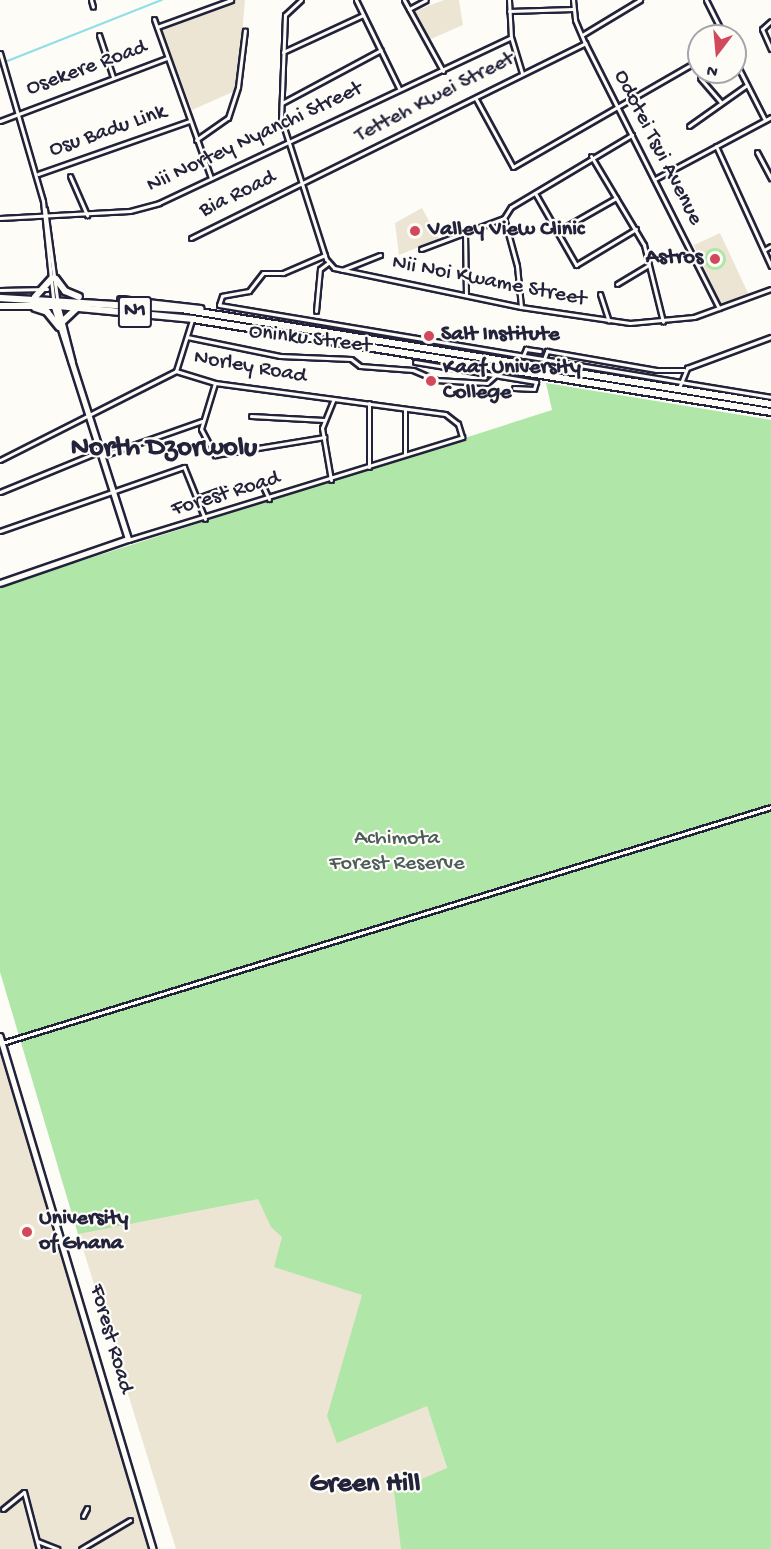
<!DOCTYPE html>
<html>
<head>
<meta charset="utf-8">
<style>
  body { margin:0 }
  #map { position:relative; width:771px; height:1549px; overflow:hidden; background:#fdfcf7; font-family:"Gochi Hand",sans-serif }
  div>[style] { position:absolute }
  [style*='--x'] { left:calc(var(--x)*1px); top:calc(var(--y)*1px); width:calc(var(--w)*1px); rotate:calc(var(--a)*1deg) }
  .built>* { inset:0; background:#ede5d3; transform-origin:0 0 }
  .green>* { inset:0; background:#b0e6a8 }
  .round { border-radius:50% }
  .stream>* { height:1.5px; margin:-0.75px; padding:0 0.75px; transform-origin:0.75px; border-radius:0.75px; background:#8edfe6 }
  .roads { filter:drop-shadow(2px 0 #22223b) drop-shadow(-2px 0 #22223b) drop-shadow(0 2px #22223b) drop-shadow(0 -2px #22223b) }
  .minor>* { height:3px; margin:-1.5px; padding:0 1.5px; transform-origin:1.5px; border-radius:1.5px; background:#fdfcf7 }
  .secondary>* { height:4.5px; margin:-2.25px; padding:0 2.25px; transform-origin:2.25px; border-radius:2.25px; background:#fdfcf7 }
  .trunk>* { height:6px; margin:-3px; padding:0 3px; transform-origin:3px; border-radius:3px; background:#fdfcf7 }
  .dots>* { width:16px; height:16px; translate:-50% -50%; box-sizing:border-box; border:3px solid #fdfcf7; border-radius:50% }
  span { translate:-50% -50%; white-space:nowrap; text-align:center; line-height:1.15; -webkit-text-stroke:4.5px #fdfcf7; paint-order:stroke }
  .shield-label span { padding:2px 4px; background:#fdfcf7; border:2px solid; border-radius:4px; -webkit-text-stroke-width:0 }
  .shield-label { font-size:21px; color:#22223b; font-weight:700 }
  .street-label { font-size:22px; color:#22223b }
  .poi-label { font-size:22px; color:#22223b; font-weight:700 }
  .left { translate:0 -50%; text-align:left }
  .right { translate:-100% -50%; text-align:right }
  .park-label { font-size:22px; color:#4d5d5c }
  .district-label { font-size:28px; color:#22223b; font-weight:700 }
  .north { position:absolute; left:687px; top:24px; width:60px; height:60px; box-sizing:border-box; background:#fdfcf7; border:2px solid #a5a5ac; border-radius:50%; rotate:196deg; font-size:16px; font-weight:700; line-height:24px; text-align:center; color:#22223b }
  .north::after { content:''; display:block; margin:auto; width:21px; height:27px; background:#d1495b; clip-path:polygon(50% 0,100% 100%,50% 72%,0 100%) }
</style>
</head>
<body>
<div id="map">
  <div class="built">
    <i style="clip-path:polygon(235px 0,245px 0,237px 90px,192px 110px,161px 28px)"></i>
    <i style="clip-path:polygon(444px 0,459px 0,463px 25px,424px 42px,410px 13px)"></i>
    <i style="clip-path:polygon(422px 208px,439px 239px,399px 255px,395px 223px)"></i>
    <i style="left:720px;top:233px;width:67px;height:29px;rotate:65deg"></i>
    <i style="clip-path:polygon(0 1055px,110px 1410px,152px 1549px,0 1549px)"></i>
    <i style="clip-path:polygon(329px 1091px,472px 1549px,176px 1549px,58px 1168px)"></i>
  </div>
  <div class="green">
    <i class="round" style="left:704px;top:248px;width:22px;height:22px"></i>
    <i style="clip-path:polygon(546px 383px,771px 420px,771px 1549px,401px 1549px,394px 1491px,447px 1468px,427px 1406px,337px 1443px,327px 1416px,362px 1295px,274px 1267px,282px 1237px,271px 1227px,258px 1199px,78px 1234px,0 972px,0 587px,552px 410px)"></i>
  </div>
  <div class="stream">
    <i style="--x:0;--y:64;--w:174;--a:-21.6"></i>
  </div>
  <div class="roads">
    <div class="minor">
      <i style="--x:91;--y:0;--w:7;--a:74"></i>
      <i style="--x:301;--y:0;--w:22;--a:137"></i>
      <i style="--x:285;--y:15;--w:103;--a:92.2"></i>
      <i style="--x:281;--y:118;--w:148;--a:72.3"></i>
      <i style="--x:326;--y:259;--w:12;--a:48"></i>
      <i style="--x:334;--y:268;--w:191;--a:11.8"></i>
      <i style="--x:521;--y:307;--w:110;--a:8.4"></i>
      <i style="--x:630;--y:323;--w:64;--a:-5.4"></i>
      <i style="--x:694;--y:317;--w:82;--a:-20"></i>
      <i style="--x:356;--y:0;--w:98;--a:64"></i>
      <i style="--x:404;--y:0;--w:81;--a:61.2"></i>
      <i style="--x:509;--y:0;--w:37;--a:87"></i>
      <i style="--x:511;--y:37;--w:38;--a:73"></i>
      <i style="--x:573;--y:0;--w:20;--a:84"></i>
      <i style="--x:575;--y:20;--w:25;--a:67"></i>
      <i style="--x:585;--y:43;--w:297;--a:63.2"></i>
      <i style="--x:706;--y:0;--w:40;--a:63.4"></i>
      <i style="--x:409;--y:9;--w:19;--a:-28"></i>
      <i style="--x:509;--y:11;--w:64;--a:-1.8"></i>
      <i style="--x:154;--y:19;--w:169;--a:70.3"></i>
      <i style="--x:771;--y:21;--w:12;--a:138"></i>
      <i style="--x:762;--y:29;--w:22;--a:66"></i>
      <i style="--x:157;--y:27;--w:79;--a:-20"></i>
      <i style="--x:99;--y:35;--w:44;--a:71.6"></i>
      <i style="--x:582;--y:35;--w:68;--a:-31.1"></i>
      <i style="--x:283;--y:52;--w:88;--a:-24.8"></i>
      <i style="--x:0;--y:53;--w:154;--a:73.8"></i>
      <i style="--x:43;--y:201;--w:98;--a:84.1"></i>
      <i style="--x:735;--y:61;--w:66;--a:63"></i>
      <i style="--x:700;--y:78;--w:32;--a:49"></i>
      <i style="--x:476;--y:99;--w:77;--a:61.4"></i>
      <i style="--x:513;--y:167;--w:215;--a:-29.9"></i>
      <i style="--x:282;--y:103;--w:112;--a:-28.2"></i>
      <i style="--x:0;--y:121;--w:178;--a:-20.7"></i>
      <i style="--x:689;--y:126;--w:71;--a:-35.3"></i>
      <i style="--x:196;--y:140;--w:39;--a:-35"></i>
      <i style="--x:228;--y:118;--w:33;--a:-72"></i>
      <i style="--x:238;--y:87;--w:57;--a:-83"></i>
      <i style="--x:716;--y:146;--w:132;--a:65.4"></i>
      <i style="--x:757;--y:152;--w:30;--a:62"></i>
      <i style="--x:591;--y:156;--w:104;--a:59.2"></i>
      <i style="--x:644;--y:245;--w:79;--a:76.1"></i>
      <i style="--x:38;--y:174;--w:160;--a:-19.3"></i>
      <i style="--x:70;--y:176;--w:43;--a:66.4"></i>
      <i style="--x:655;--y:179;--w:132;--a:-28.1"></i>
      <i style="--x:535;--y:193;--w:83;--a:60.3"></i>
      <i style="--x:576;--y:265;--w:70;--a:-31"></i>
      <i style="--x:45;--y:209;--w:90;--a:82.3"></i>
      <i style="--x:0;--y:218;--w:130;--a:-3.1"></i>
      <i style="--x:130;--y:211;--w:30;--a:-15"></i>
      <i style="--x:159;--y:203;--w:389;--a:-25.2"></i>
      <i style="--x:504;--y:218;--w:50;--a:74.8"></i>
      <i style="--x:517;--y:266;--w:41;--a:84.4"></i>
      <i style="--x:558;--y:231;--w:67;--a:-29.6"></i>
      <i style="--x:465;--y:232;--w:63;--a:89.1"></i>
      <i style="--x:191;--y:238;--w:440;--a:-26.3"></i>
      <i style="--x:421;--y:249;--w:89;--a:-20.5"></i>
      <i style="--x:504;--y:218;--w:13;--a:-58"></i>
      <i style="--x:511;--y:207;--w:141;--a:-30.8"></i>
      <i style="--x:764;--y:250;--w:8;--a:-30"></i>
      <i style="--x:325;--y:255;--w:46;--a:156.8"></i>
      <i style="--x:283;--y:273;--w:20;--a:180"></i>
      <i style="--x:263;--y:273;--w:23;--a:128"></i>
      <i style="--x:249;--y:291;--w:27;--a:170"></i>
      <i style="--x:222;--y:296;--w:9;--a:108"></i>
      <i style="--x:219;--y:305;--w:560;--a:9.46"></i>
      <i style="--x:342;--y:270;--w:41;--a:-21.5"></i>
      <i style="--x:617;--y:284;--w:37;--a:-31"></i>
      <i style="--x:0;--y:290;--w:47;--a:-1.2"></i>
      <i style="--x:600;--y:294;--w:28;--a:72"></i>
      <i style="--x:316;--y:311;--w:42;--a:-84.6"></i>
      <i style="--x:320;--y:269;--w:10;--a:-37"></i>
      <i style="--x:187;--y:337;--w:95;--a:11.5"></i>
      <i style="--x:280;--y:356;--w:71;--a:2.4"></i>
      <i style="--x:351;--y:359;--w:11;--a:38"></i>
      <i style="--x:360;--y:366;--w:53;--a:4.3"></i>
      <i style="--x:413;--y:370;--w:25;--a:23"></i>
      <i style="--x:436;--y:380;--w:51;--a:3.4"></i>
      <i style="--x:487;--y:383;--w:12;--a:-42"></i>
      <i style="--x:523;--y:356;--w:8;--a:-67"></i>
      <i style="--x:526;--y:349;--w:14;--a:8"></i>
      <i style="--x:544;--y:359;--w:9;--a:-69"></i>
      <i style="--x:547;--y:351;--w:111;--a:9.9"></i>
      <i style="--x:656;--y:370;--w:28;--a:0"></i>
      <i style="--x:415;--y:362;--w:123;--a:9.4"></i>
      <i style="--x:536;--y:382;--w:7;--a:106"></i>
      <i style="--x:534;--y:389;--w:20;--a:-177"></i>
      <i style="--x:176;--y:371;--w:53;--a:-72.6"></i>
      <i style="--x:215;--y:383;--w:48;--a:106.9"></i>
      <i style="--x:201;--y:429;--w:30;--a:62"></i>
      <i style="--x:215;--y:455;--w:111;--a:-9.3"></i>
      <i style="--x:679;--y:388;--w:22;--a:-68"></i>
      <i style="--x:687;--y:368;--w:90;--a:-20.3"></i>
      <i style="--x:369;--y:403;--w:64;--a:90"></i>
      <i style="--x:251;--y:416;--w:73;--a:3.1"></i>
      <i style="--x:405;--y:454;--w:45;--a:-90"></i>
      <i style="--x:102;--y:456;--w:106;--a:-19.3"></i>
      <i style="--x:0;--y:460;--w:197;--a:-26.8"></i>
      <i style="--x:331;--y:480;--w:53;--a:-99.8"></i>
      <i style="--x:322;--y:428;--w:31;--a:-68"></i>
      <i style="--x:261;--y:482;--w:19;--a:65"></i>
      <i style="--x:0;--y:492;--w:108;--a:-22.3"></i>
      <i style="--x:198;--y:498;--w:27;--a:-20"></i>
      <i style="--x:0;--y:531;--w:195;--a:-19.2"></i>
      <i style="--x:184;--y:467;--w:56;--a:68"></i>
      <i style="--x:128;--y:540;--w:350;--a:-17.1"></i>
      <i style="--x:462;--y:437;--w:14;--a:-107"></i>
      <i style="--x:458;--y:424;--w:16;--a:-142"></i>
      <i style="--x:445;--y:414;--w:232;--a:-172.3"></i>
      <i style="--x:215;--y:383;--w:41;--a:-162.9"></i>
      <i style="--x:2;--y:1043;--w:804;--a:-17.06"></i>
      <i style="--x:3;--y:1509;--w:27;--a:-39"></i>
      <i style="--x:24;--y:1492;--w:59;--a:75.3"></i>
      <i style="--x:83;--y:1516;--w:9;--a:-63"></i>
      <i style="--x:37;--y:1541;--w:22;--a:21"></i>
      <i style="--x:81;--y:1549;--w:57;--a:-30.6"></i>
    </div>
    <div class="secondary">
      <i style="--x:58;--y:306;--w:57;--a:75.7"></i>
      <i style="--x:0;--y:583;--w:135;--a:-19"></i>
      <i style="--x:128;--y:539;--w:247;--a:-107.7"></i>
      <i style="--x:0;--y:1036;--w:535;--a:73.39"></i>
    </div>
    <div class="trunk">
      <i style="--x:56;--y:279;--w:15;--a:53"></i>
      <i style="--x:65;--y:291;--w:15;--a:23"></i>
      <i style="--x:35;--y:297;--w:25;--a:-48"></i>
      <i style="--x:0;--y:298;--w:181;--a:3.5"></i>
      <i style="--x:181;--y:309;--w:598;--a:9.15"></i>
      <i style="--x:121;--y:300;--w:80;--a:6.5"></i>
      <i style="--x:0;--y:306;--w:58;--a:0"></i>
      <i style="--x:58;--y:306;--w:136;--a:5.5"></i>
      <i style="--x:193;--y:319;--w:585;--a:9.14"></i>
      <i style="--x:35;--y:308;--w:13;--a:18"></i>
      <i style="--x:47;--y:312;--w:19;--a:51"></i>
      <i style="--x:62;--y:322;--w:21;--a:-43"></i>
    </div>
  </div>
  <div class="dots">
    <i style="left:415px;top:231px;background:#d1495b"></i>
    <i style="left:715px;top:259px;background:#d1495b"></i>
    <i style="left:429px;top:336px;background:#d1495b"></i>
    <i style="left:431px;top:381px;background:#d1495b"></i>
    <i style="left:27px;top:1232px;background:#d1495b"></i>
  </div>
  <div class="shield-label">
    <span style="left:135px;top:312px">N1</span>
  </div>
  <div class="street-label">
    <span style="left:87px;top:69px;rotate:-20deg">Osekere Road</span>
    <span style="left:435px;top:98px;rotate:-27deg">Tetteh Kwei Street</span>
    <span style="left:108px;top:132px;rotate:-19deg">Osu Badu Link</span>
    <span style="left:255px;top:138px;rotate:-25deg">Nii Nortey Nyanchi Street</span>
    <span style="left:657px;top:148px;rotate:63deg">Odotei Tsui Avenue</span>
    <span style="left:238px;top:195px;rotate:-26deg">Bia Road</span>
    <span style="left:489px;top:282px;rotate:11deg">Nii Noi Kwame Street</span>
    <span style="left:310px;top:340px;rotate:7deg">Oninku Street</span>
    <span style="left:250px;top:368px;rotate:10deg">Norley Road</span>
    <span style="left:226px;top:495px;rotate:-17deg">Forest Road</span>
    <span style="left:110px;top:1339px;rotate:74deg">Forest Road</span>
  </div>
  <div class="poi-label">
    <span class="left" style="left:428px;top:231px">Valley View Clinic</span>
    <span class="right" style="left:703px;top:259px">Astros</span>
    <span class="left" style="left:441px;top:336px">Salt Institute</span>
    <span class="left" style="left:443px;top:381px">Kaaf University<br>College</span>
    <span class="left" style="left:39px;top:1232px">University<br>of Ghana</span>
  </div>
  <div class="park-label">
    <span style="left:397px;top:852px">Achimota<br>Forest Reserve</span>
  </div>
  <div class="district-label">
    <span style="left:164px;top:449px">North Dzorwolu</span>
    <span style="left:365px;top:1485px">Green Hill</span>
  </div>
  <div class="north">N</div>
</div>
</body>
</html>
